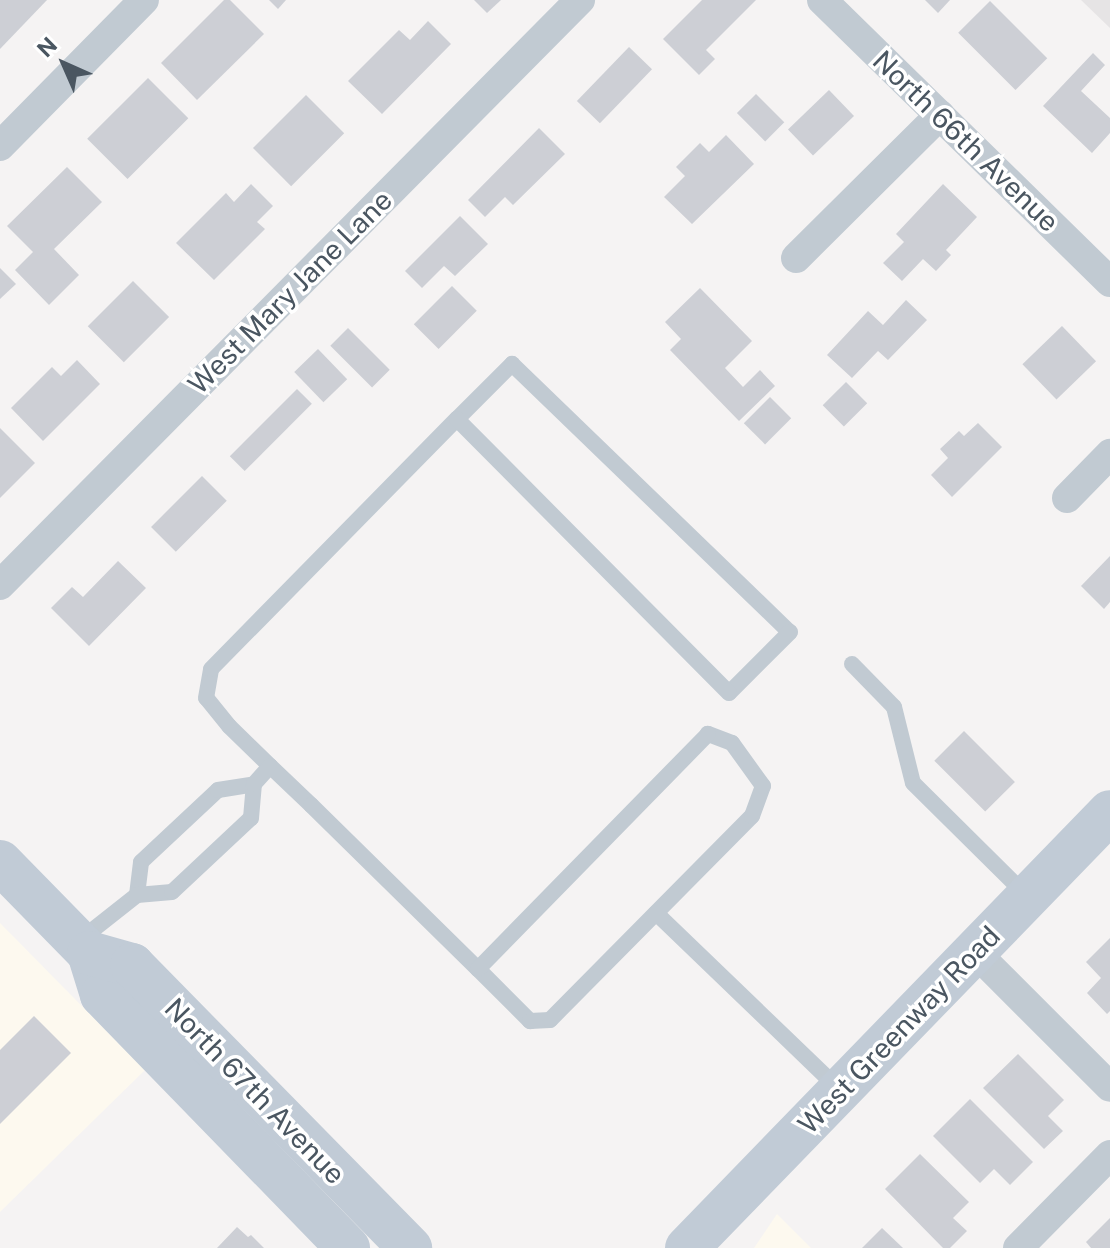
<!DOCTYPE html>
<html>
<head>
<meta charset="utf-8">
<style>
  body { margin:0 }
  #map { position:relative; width:1110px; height:1248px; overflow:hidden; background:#f5f3f3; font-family:"Public Sans",sans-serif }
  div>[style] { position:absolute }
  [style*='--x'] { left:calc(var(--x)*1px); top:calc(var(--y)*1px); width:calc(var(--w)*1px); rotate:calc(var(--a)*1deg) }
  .commercial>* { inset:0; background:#fdf9ef }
  .education>* { inset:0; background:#e6e4e5 }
  .building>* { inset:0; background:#cdcfd5; transform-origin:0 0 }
  .lane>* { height:16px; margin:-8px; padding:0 8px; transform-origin:8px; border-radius:8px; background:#c1cad2 }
  .street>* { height:30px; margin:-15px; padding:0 15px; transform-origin:15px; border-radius:15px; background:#c1cad2 }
  .secondary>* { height:44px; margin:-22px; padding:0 22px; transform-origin:22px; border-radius:22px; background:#c1cbd6 }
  span { translate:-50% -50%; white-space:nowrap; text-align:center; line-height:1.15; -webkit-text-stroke:7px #fff; paint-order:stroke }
  .street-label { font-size:28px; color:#4a5661 }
  .north { position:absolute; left:24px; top:24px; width:80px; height:80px; -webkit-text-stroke:6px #fff; paint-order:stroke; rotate:315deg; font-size:22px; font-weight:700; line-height:32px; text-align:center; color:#4a5661 }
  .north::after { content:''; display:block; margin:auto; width:28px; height:36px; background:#4a5661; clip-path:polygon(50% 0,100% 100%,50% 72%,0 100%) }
</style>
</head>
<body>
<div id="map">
  <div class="commercial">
    <i style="clip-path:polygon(0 923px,145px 1070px,0 1212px)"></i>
    <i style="clip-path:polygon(777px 1214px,811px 1248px,754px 1248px)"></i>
  </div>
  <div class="education">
    <i style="clip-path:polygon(1081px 0,1110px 0,1110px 28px)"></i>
  </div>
  <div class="building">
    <i style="clip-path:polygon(0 0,47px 0,0 49px)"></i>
    <i style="clip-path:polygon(224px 0,230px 0,264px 34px,197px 100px,161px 63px)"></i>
    <i style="clip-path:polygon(269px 0,286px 0,278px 9px)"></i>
    <i style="clip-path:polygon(474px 0,501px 0,487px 13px)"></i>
    <i style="clip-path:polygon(702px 0,756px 0,706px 50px,715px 59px,699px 75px,663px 39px)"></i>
    <i style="clip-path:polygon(925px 0,950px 0,938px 13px)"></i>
    <i style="left:990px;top:1px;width:81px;height:45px;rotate:45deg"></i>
    <i style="clip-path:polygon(428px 21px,451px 44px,382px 114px,348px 81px,399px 30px,410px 40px)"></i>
    <i style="left:629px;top:47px;width:32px;height:75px;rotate:44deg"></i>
    <i style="clip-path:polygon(1093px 53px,1105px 65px,1081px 91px,1110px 118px,1110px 133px,1092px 153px,1043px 106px)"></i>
    <i style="left:148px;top:78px;width:57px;height:86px;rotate:45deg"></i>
    <i style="left:829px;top:90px;width:36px;height:57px;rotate:46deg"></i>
    <i style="left:756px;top:94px;width:40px;height:27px;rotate:45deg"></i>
    <i style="left:306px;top:95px;width:54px;height:75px;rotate:45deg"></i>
    <i style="clip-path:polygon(539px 128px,565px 154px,513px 205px,505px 197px,485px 217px,468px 200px)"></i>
    <i style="clip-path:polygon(726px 135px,754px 164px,692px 224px,664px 197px,685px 176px,676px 167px,700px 143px,709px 152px)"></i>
    <i style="clip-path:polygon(67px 167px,102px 202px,54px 249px,79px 275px,49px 305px,15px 270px,33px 252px,7px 226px)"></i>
    <i style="clip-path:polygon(251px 184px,273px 206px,257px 222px,265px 229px,214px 280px,176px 243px,226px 193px,234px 202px)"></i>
    <i style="clip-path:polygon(943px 184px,977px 217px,946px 250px,951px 255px,936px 271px,923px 259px,902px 281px,883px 263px,904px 242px,896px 234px)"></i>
    <i style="clip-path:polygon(460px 216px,488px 244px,455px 276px,444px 266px,422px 288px,405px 271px)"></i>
    <i style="clip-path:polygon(0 268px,16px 284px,0 299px)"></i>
    <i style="left:133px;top:281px;width:51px;height:64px;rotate:45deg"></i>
    <i style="left:452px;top:286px;width:35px;height:54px;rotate:45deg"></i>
    <i style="clip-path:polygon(700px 288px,752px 341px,725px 368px,743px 387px,760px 370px,775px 386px,739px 421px,670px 350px,681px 339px,665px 322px)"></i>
    <i style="clip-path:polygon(906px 300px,927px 320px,888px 360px,878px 351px,852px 378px,827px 355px,868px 311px,883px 325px)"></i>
    <i style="left:1062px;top:326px;width:49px;height:55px;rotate:46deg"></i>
    <i style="left:348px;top:328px;width:59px;height:25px;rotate:45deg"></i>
    <i style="left:318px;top:349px;width:42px;height:33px;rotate:46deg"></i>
    <i style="clip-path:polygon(77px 360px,100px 384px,43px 441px,11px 408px,52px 367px,61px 376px)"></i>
    <i style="left:846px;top:382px;width:30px;height:33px;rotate:45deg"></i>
    <i style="left:297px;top:389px;width:21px;height:95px;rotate:45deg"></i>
    <i style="left:770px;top:397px;width:30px;height:37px;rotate:45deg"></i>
    <i style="clip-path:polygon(978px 423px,1002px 447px,952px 497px,931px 475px,948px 458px,940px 449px,959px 431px,964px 436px)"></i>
    <i style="clip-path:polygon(0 428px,35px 463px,0 498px)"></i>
    <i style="left:202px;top:476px;width:35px;height:72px;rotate:45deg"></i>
    <i style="clip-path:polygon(1110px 556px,1110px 602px,1104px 609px,1081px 586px)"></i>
    <i style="clip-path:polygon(118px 561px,146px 588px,89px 646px,51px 608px,72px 587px,83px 597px)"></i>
    <i style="left:964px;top:731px;width:72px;height:42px;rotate:45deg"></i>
    <i style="clip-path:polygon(1110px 938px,1110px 1011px,1107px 1014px,1087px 993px,1101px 978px,1086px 962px)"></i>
    <i style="clip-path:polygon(34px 1016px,71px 1053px,0 1124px,0 1050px)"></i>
    <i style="clip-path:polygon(1018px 1054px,1064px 1100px,1048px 1116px,1063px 1131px,1044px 1149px,983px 1088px)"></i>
    <i style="clip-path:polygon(970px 1099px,1033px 1162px,1010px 1185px,994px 1169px,980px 1183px,933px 1136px)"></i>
    <i style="clip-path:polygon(920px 1154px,969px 1202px,953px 1218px,967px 1231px,950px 1248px,943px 1248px,885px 1189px)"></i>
    <i style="clip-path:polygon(1110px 1218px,1110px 1248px,1091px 1248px,1086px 1242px)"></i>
    <i style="clip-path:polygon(237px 1227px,248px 1237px,251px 1235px,264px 1248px,217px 1248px)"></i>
    <i style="clip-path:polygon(882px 1228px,903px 1248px,862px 1248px)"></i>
  </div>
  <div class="lane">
    <i style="--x:852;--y:664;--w:60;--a:45.7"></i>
    <i style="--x:894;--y:707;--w:78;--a:76"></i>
    <i style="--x:913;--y:783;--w:161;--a:44.7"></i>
    <i style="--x:270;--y:766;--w:57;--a:-135.7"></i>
    <i style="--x:229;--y:726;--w:36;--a:-129"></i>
    <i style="--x:206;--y:698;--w:29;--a:-80"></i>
    <i style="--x:211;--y:669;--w:351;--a:-45.5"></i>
    <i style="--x:457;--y:419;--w:78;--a:-45"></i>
    <i style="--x:512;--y:364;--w:386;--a:44"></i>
    <i style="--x:790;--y:632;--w:86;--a:135"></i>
    <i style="--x:729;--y:693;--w:386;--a:-134.8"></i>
    <i style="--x:137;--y:895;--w:33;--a:-83"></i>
    <i style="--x:141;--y:862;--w:105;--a:-43.1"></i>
    <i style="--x:218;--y:790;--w:36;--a:-9"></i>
    <i style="--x:656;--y:913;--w:254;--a:43.9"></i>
    <i style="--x:80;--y:940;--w:73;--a:-38.3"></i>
    <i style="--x:137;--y:895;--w:35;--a:-5"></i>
    <i style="--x:172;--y:892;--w:108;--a:-43.1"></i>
    <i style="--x:251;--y:818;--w:34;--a:-85"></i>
    <i style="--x:254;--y:784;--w:24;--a:-48"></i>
    <i style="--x:270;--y:766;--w:57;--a:43.6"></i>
    <i style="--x:311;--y:805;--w:234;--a:44.5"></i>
    <i style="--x:478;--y:969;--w:74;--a:45"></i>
    <i style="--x:530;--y:1021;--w:20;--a:-3"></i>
    <i style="--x:550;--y:1020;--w:287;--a:-45.3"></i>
    <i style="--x:752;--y:816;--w:32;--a:-70"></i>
    <i style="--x:763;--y:786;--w:53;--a:-125.8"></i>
    <i style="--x:732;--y:743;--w:26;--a:-159"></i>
    <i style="--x:708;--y:734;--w:329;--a:134.4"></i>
  </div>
  <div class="street">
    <i style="--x:822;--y:0;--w:403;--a:44.4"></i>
    <i style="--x:0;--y:146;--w:205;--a:-45.4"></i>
    <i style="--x:796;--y:258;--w:203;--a:-44.8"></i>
    <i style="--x:1067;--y:498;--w:62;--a:-45.7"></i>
    <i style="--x:0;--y:585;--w:824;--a:-45.25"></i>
    <i style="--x:974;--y:951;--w:192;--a:45"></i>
    <i style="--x:1018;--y:1248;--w:131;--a:-45.3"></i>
  </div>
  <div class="secondary">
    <i style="--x:0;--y:862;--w:127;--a:45.6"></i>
    <i style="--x:89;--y:953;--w:44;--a:72.8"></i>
    <i style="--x:102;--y:995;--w:353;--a:45.8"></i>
    <i style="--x:89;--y:953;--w:45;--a:15.6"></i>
    <i style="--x:132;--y:965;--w:397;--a:45.5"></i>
    <i style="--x:687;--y:1248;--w:607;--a:-45.87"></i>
  </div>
  <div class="street-label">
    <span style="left:966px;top:141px;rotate:44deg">North 66th Avenue</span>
    <span style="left:290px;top:292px;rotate:-45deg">West Mary Jane Lane</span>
    <span style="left:899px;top:1030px;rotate:-46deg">West Greenway Road</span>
    <span style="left:255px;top:1091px;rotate:46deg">North 67th Avenue</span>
  </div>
  <div class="north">N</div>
</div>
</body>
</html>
